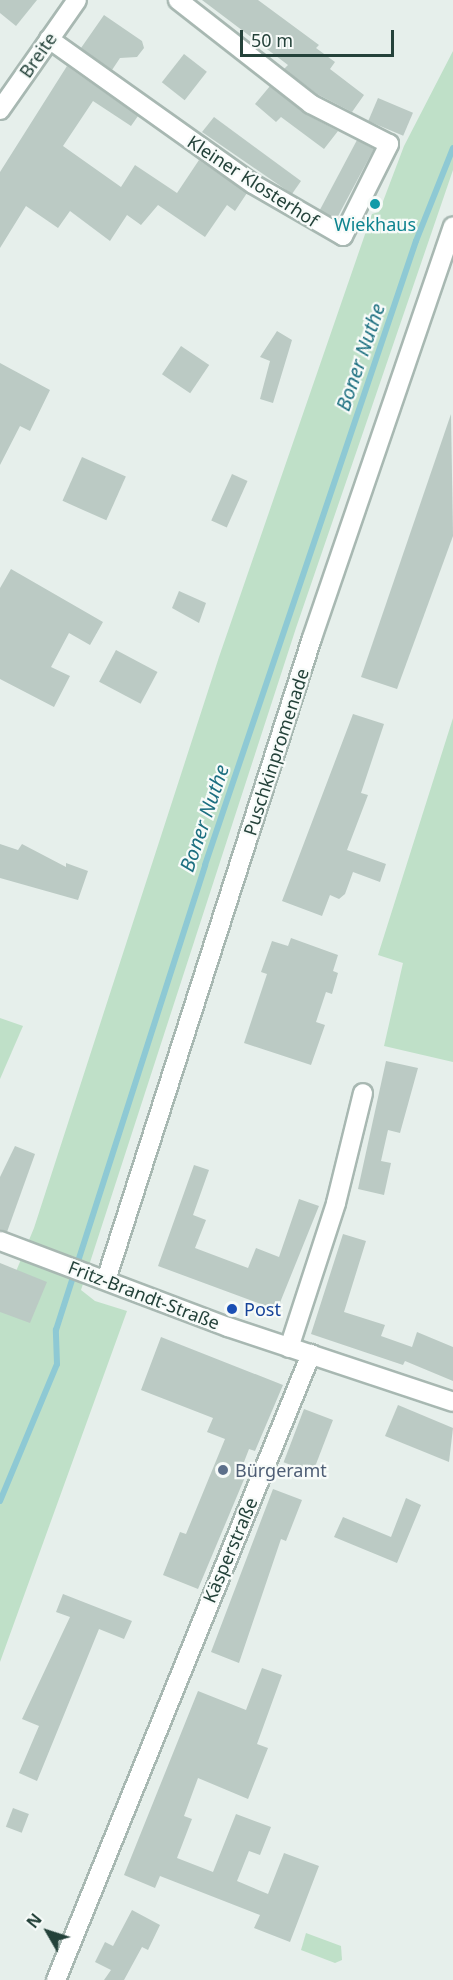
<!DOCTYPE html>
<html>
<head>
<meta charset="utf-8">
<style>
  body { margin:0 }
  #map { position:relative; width:453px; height:1980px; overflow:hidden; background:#e6efeb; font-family:"Noto Sans",sans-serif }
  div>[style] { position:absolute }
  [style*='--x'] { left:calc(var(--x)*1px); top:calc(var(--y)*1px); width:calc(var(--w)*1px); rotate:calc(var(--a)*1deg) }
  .green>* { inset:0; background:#bfe0c8 }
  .stream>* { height:6px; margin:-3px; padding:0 3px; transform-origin:3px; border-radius:3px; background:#8ec9d4 }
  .building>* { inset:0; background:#bbcac4; transform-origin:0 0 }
  .roads { filter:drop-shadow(2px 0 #a8b8b2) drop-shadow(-2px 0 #a8b8b2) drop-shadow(0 2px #a8b8b2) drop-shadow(0 -2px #a8b8b2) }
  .street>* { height:18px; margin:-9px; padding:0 9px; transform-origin:9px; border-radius:9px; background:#fff }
  .dots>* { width:16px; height:16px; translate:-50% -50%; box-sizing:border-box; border:3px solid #f7fbf9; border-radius:50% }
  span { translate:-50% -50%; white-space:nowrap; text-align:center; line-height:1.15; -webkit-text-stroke:4.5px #f7fbf9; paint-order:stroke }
  .street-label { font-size:18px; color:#24423a }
  .culture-label { font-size:18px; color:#0d838f }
  .transit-label { font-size:18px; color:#164399 }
  .left { translate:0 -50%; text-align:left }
  .service-label { font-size:18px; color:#4e5e75 }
  .water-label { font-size:20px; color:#1c6f80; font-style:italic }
  .north { position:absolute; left:18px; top:1902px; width:60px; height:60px; -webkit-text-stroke:4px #f7fbf9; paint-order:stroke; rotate:309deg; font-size:16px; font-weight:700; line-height:24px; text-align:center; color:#24423a }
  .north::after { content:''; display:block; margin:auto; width:21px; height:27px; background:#24423a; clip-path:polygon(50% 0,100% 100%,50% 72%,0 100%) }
  .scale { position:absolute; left:240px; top:30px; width:154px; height:27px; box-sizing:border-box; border:3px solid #24423a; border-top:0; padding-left:8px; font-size:18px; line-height:21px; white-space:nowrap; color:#24423a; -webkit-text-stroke:4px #f7fbf9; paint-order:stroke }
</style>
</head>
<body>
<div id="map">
  <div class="green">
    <i style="clip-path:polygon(453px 51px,453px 170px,296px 628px,81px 1290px,95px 1301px,127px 1311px,0 1662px,0 1310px,34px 1228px,219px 657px,372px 214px,379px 212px,404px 146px)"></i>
    <i style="clip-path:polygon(453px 718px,453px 1062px,384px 1046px,403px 963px,378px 955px)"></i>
    <i style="clip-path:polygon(0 1018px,23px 1026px,0 1079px)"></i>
    <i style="clip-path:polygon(306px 1933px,341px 1946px,342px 1960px,335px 1963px,301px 1950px)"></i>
  </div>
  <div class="stream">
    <i style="--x:0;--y:1501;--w:148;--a:-67.4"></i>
    <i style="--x:57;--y:1364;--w:34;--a:-92"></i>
    <i style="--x:56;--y:1330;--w:488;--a:-72.2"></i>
    <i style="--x:205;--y:865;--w:659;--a:-71.32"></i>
    <i style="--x:416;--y:241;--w:100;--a:-68.3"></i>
  </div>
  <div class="building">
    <i style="clip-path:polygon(0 0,37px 0,16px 26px,0 13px)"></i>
    <i style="clip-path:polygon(202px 0,258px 0,319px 45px,316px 48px,335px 62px,330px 69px,364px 95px,352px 112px,317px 94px,284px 69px,288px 65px)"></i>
    <i style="clip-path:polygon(104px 15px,142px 41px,144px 48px,137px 57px,120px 58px,112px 70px,81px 48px)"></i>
    <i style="left:184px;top:54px;width:29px;height:36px;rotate:38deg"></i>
    <i style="clip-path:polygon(67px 66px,138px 116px,131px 126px,93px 101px,63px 146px,121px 187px,135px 165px,177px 193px,199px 160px,247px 193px,235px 211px,227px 205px,205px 237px,158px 205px,141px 225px,127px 215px,110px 241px,70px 211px,58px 228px,26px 206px,0 248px,0 172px)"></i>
    <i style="clip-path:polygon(270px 86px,304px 113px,338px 131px,324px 149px,281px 117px,276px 122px,255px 104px)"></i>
    <i style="left:378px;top:98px;width:38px;height:25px;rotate:23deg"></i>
    <i style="clip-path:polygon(214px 117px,301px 181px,292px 194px,202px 132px)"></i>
    <i style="left:357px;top:140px;width:19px;height:80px;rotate:28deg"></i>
    <i style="clip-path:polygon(277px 331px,292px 340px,273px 403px,260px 399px,270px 361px,260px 357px)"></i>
    <i style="left:181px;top:346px;width:34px;height:34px;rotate:34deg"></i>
    <i style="clip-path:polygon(0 363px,50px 390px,30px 431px,20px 426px,0 465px)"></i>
    <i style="clip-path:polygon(451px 414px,453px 536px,397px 689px,361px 677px)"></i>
    <i style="left:82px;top:457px;width:48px;height:48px;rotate:24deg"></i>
    <i style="left:232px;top:474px;width:17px;height:51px;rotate:24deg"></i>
    <i style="clip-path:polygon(11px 569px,103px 622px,90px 645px,69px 633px,51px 667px,70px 676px,54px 707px,0 679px,0 588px)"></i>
    <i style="clip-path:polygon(179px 591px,206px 603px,199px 623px,172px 608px)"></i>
    <i style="left:116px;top:650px;width:47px;height:36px;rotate:28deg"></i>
    <i style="clip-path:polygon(353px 714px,384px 724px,361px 793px,368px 795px,347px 850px,386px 864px,380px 882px,353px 872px,345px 894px,339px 899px,330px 895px,322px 916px,282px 901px)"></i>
    <i style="clip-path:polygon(0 844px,18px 850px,22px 844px,66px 867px,66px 863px,88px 871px,78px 900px,0 878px)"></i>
    <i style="clip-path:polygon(291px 938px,338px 955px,333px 971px,338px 973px,332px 994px,326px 992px,316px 1022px,325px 1025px,311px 1065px,244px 1043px,267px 974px,261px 972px,272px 941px,288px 946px)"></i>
    <i style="clip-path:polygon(386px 1061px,418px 1068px,400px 1133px,388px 1130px,381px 1161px,391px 1163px,384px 1195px,358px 1189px)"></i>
    <i style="clip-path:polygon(15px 1146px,35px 1154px,7px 1232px,0 1230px,0 1177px)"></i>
    <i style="clip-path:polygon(194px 1165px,209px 1170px,193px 1215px,206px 1220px,195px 1248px,248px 1268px,256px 1248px,279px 1257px,299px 1199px,319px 1206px,277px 1310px,158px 1266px)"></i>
    <i style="clip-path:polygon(343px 1234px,366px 1241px,344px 1312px,385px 1325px,381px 1336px,412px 1347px,417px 1332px,453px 1347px,453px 1381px,405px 1361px,403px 1365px,311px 1334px)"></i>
    <i style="clip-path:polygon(0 1263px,47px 1282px,30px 1323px,0 1312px)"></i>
    <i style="clip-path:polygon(161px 1337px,283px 1385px,255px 1451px,249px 1449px,239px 1475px,245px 1477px,198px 1589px,163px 1575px,180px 1532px,186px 1534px,225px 1439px,207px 1432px,213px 1418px,141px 1390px)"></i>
    <i style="clip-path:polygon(398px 1405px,453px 1428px,449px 1462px,385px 1436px)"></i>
    <i style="left:304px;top:1409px;width:31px;height:57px;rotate:21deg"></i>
    <i style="clip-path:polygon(273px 1489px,302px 1500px,286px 1541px,281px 1539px,239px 1663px,211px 1652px)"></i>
    <i style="clip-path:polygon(406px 1498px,421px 1505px,397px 1563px,334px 1537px,343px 1517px,391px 1537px)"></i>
    <i style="clip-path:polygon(63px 1594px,132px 1621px,124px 1639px,99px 1629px,37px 1781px,19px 1773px,39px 1726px,22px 1719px,70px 1617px,56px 1612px)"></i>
    <i style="clip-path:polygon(262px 1668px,282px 1675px,257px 1744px,268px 1748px,248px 1799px,198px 1778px,184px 1816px,192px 1819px,177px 1858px,213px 1872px,236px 1814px,271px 1827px,260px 1855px,249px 1851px,237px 1881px,268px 1894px,284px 1853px,319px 1866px,290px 1942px,254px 1928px,260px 1915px,160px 1876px,155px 1888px,124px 1875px,198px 1691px,246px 1710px)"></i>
    <i style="left:13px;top:1808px;width:17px;height:20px;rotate:21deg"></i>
    <i style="clip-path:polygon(132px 1910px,160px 1925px,148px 1950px,142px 1947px,124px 1980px,104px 1980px,111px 1970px,95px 1962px,105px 1942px,113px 1946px)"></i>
  </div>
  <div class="roads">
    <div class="street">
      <i style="--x:49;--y:39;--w:250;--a:35.4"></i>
      <i style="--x:253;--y:184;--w:104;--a:30"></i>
      <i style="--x:343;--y:236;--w:103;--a:-63.4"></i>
      <i style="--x:389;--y:144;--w:88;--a:-152.9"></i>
      <i style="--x:311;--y:104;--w:169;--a:-142"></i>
      <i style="--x:0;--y:110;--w:134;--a:-55"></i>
      <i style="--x:0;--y:1241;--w:244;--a:20.7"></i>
      <i style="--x:228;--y:1327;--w:237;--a:18.4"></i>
      <i style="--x:106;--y:1280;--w:674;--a:-72.21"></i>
      <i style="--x:312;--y:638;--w:435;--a:-71.1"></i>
      <i style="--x:289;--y:1348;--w:152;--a:-72"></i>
      <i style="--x:336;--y:1203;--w:113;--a:-76.2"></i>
      <i style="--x:56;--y:1980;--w:676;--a:-67.84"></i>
    </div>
  </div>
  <div class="dots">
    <i style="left:375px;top:204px;background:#0f9aa8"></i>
    <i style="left:232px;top:1309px;background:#1a4fb4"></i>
    <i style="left:223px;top:1470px;background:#5c6f8a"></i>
  </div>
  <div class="street-label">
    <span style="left:38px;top:55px;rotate:-55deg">Breite</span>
    <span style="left:253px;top:181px;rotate:33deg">Kleiner Klosterhof</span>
    <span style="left:276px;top:752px;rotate:-72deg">Puschkinpromenade</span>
    <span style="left:144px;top:1295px;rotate:21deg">Fritz-Brandt-Straße</span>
    <span style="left:230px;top:1550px;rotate:-67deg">Käsperstraße</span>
  </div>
  <div class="culture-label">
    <span style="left:375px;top:224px">Wiekhaus</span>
  </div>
  <div class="transit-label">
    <span class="left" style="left:244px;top:1309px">Post</span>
  </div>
  <div class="service-label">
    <span class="left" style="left:235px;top:1470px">Bürgeramt</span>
  </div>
  <div class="water-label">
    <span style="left:360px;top:357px;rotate:-71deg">Boner Nuthe</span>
    <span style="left:204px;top:818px;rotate:-71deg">Boner Nuthe</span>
  </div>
  <div class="north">N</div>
  <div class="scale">50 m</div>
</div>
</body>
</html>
